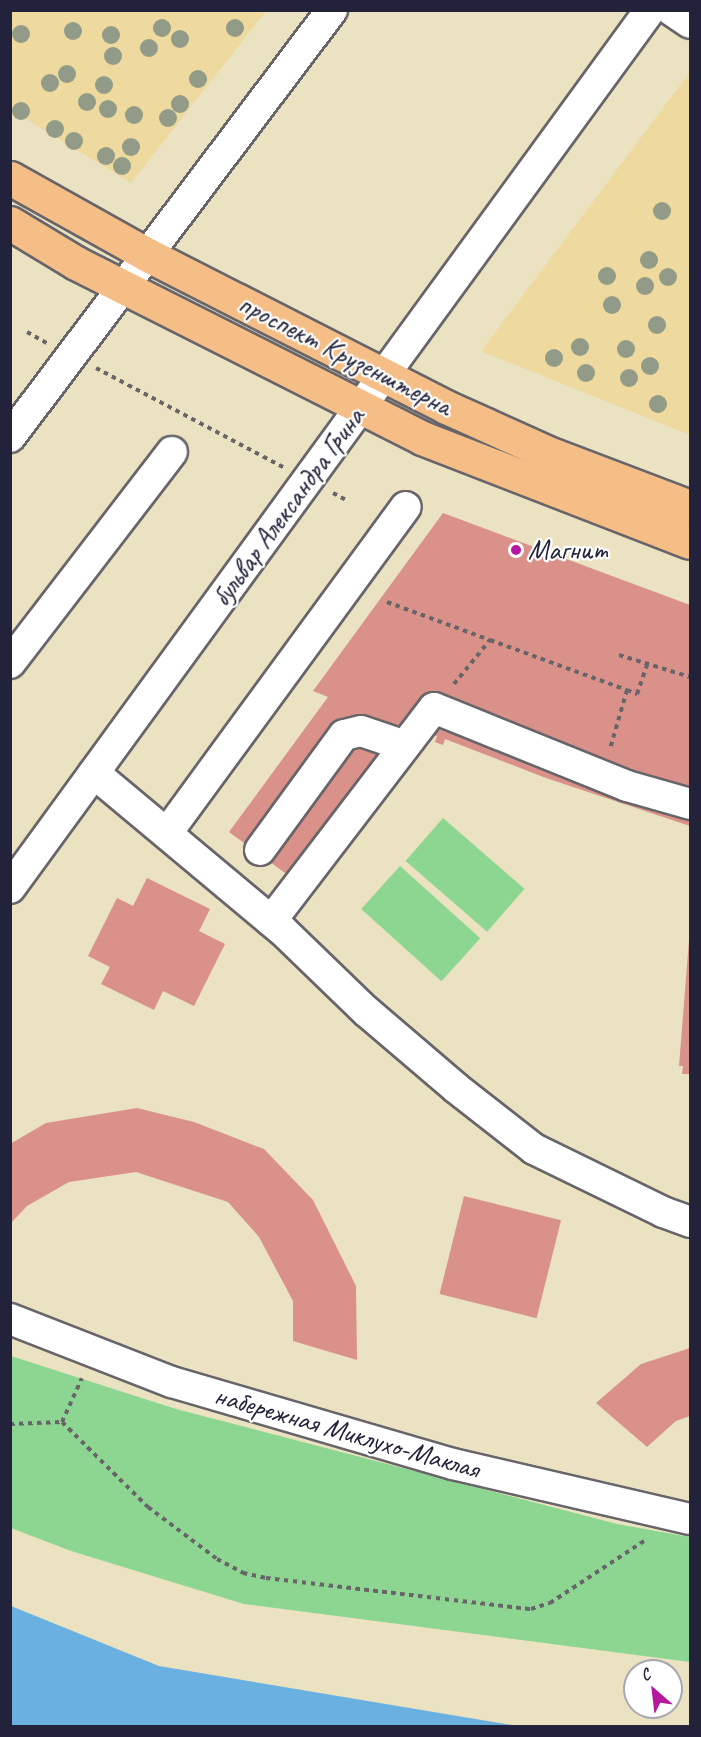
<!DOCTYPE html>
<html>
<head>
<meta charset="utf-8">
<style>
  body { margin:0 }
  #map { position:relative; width:701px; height:1737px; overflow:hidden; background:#ebe2c2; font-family:Caveat,sans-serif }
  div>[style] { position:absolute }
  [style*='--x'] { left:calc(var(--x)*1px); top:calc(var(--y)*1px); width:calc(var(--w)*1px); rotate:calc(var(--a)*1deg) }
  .green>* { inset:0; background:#8dd691; transform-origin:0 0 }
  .sand>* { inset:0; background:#eeda9e }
  .water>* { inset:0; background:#6ab1e1 }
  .building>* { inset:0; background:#d9918a; transform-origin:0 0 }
  .path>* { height:4px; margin-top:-2px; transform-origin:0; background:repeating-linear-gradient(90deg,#68656a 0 4.5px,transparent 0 9px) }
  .roads { filter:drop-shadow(2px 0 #68656a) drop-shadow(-2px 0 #68656a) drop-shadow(0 2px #68656a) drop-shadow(0 -2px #68656a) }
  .minor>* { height:30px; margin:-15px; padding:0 15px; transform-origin:15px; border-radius:15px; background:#fff }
  .major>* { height:33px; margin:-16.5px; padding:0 16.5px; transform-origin:16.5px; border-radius:16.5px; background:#f6be87 }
  .trees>* { width:18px; height:18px; margin:-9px; border-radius:50%; background:#919b88 }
  .dots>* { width:16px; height:16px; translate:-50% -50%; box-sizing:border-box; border:3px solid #fff; border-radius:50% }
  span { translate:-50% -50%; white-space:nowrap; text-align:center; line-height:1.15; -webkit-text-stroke:4.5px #fff; paint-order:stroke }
  .street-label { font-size:28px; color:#22223b }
  .poi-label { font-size:28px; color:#22223b }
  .left { translate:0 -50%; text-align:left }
  .frame { position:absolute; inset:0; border:12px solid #22223b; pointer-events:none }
  .north { position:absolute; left:623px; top:1659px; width:60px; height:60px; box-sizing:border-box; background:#fff; border:2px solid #a7a7b1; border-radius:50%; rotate:332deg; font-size:16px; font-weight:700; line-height:24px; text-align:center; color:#22223b }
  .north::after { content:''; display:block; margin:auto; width:21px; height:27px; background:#b5179e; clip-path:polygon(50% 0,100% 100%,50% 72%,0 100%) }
</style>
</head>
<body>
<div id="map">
  <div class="green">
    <i style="left:443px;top:818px;width:108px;height:57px;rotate:41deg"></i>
    <i style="left:400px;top:866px;width:108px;height:58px;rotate:42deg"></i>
    <i style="clip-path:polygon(11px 1356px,176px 1409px,617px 1524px,690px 1537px,690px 1662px,244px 1604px,71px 1551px,11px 1528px)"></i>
  </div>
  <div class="sand">
    <i style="clip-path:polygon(10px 11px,11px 10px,266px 11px,131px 183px,11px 110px)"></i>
    <i style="clip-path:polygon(690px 72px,690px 435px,481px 351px)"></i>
  </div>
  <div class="water">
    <i style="clip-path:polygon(11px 1606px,159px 1666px,518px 1726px,11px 1726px)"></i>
  </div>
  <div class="building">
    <i style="clip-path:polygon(443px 513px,690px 605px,690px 826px,546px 778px,445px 739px,443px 745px,435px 742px,437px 736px,427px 732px,311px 892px,229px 832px,328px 697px,313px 691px)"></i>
    <i style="clip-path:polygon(147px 878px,210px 909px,199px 931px,225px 944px,194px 1006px,163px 991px,154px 1010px,101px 984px,110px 967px,88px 956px,117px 898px,133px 906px)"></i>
    <i style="clip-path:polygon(689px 940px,690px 940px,690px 1074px,682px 1074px,683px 1066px,679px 1066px)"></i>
    <i style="clip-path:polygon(137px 1108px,194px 1122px,264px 1149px,313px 1200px,356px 1286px,357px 1360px,293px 1341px,293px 1301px,259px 1237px,228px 1202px,136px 1172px,69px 1182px,27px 1206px,10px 1224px,10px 1144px,46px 1123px)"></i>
    <i style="left:464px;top:1196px;width:100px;height:101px;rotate:14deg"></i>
    <i style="clip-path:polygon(690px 1348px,690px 1416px,676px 1421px,647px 1447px,596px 1403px,641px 1364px)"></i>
  </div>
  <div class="path">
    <i style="--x:27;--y:332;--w:23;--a:29"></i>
    <i style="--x:96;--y:368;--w:212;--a:27.9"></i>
    <i style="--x:333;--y:493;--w:17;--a:28"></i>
    <i style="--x:387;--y:602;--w:110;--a:20.3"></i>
    <i style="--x:619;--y:655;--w:74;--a:17.2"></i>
    <i style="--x:454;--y:684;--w:57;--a:-50.7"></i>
    <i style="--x:490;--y:640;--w:146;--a:20.1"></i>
    <i style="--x:627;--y:690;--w:61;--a:106.1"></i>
    <i style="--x:627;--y:690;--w:11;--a:22"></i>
    <i style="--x:637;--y:694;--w:31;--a:-71"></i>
    <i style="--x:62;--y:1422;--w:48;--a:-65.6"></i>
    <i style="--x:10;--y:1424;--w:52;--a:-2.2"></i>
    <i style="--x:62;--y:1422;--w:121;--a:44.7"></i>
    <i style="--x:148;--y:1507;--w:86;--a:37"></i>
    <i style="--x:217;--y:1559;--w:30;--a:28"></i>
    <i style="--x:243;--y:1573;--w:24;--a:12"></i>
    <i style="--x:266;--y:1578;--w:267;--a:6.7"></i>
    <i style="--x:531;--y:1609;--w:20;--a:-18"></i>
    <i style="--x:550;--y:1603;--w:116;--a:-33.4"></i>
  </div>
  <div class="roads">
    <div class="minor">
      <i style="--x:671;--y:10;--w:23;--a:34"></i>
      <i style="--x:10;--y:437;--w:535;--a:-52.98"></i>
      <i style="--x:10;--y:663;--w:266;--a:-52.5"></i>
      <i style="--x:94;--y:773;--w:245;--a:39.9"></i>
      <i style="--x:282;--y:930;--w:117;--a:44"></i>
      <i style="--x:366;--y:1011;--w:118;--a:40.5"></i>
      <i style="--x:456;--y:1088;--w:99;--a:38"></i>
      <i style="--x:534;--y:1149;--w:144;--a:26"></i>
      <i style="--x:663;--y:1212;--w:29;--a:20"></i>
      <i style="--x:167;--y:833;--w:404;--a:-53.8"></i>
      <i style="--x:260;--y:850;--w:142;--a:-53.9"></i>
      <i style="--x:344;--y:735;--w:17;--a:-13"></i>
      <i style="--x:361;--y:731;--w:46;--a:18.8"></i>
      <i style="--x:10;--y:888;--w:1087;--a:-53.91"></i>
      <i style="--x:271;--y:921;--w:268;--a:-52.6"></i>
      <i style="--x:434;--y:708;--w:208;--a:22"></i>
      <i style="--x:627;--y:786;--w:66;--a:15.9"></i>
      <i style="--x:10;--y:1319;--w:174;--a:21.3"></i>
      <i style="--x:172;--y:1382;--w:293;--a:16.3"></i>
      <i style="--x:453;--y:1464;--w:243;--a:13.1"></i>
    </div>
    <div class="major">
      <i style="--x:10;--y:178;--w:158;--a:29.2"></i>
      <i style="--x:148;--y:255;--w:335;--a:27"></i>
      <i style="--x:446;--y:407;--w:117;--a:24.2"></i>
      <i style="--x:553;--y:455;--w:147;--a:20.8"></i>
      <i style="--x:10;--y:223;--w:77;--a:31.2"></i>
      <i style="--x:76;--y:263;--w:388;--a:26.8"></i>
      <i style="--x:422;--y:438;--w:287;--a:21.2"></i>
    </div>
  </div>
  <div class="trees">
    <i style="left:162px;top:28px"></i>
    <i style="left:235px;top:28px"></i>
    <i style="left:73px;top:31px"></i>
    <i style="left:21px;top:34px"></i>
    <i style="left:111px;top:35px"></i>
    <i style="left:180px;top:39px"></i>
    <i style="left:149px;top:48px"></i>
    <i style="left:113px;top:56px"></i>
    <i style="left:67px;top:74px"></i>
    <i style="left:198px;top:79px"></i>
    <i style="left:50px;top:83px"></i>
    <i style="left:104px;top:85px"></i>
    <i style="left:87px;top:102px"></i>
    <i style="left:180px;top:104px"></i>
    <i style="left:108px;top:109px"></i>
    <i style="left:21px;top:111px"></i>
    <i style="left:134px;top:115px"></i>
    <i style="left:168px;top:118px"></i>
    <i style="left:55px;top:129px"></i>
    <i style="left:74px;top:141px"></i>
    <i style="left:131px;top:147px"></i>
    <i style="left:106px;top:156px"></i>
    <i style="left:122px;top:166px"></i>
    <i style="left:662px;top:211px"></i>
    <i style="left:649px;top:260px"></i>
    <i style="left:607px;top:276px"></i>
    <i style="left:668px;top:277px"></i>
    <i style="left:645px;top:286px"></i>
    <i style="left:612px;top:305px"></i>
    <i style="left:657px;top:325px"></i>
    <i style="left:580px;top:347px"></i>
    <i style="left:626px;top:349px"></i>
    <i style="left:554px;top:358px"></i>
    <i style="left:650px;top:366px"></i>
    <i style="left:586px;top:373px"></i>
    <i style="left:629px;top:378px"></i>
    <i style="left:658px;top:404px"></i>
  </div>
  <div class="dots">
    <i style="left:516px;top:550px;background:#b5179e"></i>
  </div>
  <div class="street-label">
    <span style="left:345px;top:355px;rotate:27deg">проспект Крузенштерна</span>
    <span style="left:288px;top:507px;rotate:-54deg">бульвар Александра Грина</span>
    <span style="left:347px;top:1432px;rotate:16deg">набережная Миклухо-Маклая</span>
  </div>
  <div class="poi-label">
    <span class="left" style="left:528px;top:550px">Магнит</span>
  </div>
  <div class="frame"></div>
  <div class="north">С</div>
</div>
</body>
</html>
